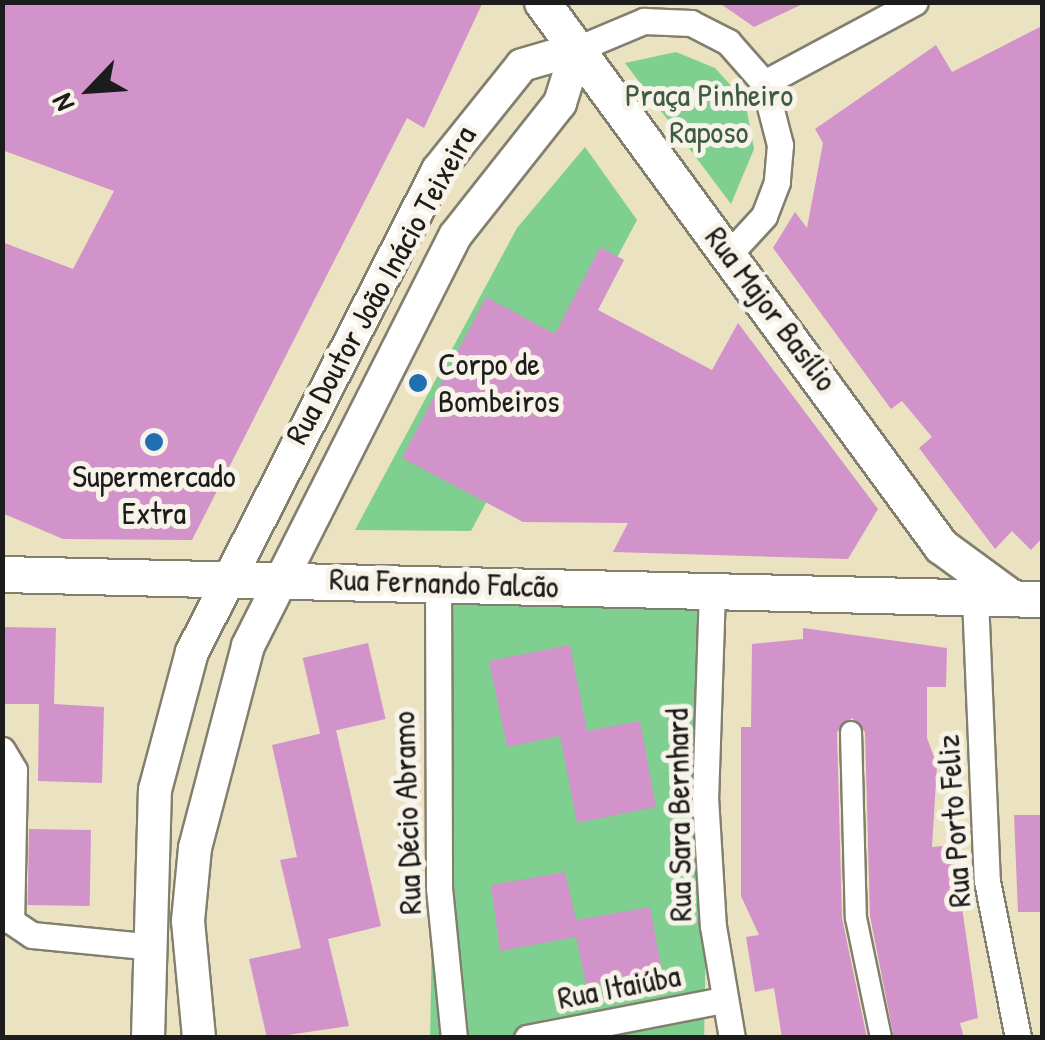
<!DOCTYPE html>
<html>
<head>
<meta charset="utf-8">
<style>
  body { margin:0 }
  #map { position:relative; width:1045px; height:1040px; overflow:hidden; background:#eae2c0; font-family:"Patrick Hand",sans-serif }
  div>[style] { position:absolute }
  [style*='--x'] { left:calc(var(--x)*1px); top:calc(var(--y)*1px); width:calc(var(--w)*1px); rotate:calc(var(--a)*1deg) }
  .green>* { inset:0; background:#7ecf90; transform-origin:0 0 }
  .building>* { inset:0; background:#d193c9; transform-origin:0 0 }
  .roads { filter:drop-shadow(2px 0 #837f6e) drop-shadow(-2px 0 #837f6e) drop-shadow(0 2px #837f6e) drop-shadow(0 -2px #837f6e) }
  .pedestrian>* { height:20px; margin:-10px; padding:0 10px; transform-origin:10px; border-radius:10px; background:#fff }
  .minor>* { height:25px; margin:-12.5px; padding:0 12.5px; transform-origin:12.5px; border-radius:12.5px; background:#fff }
  .tertiary>* { height:32px; margin:-16px; padding:0 16px; transform-origin:16px; border-radius:16px; background:#fff }
  .secondary>* { height:35px; margin:-17.5px; padding:0 17.5px; transform-origin:17.5px; border-radius:17.5px; background:#fff }
  .dots>* { width:28px; height:28px; translate:-50% -50%; box-sizing:border-box; border:5px solid #f7f3e8; border-radius:50% }
  span { translate:-50% -50%; white-space:nowrap; text-align:center; line-height:1.15; -webkit-text-stroke:10px #f7f3e8; paint-order:stroke }
  .park-label { font-size:32px; color:#3e5b45 }
  .street-label { font-size:32px; color:#1c1c1c }
  .poi-label { font-size:32px; color:#1c1c1c }
  .left { translate:0 -50%; text-align:left }
  .frame { position:absolute; inset:0; border:5px solid #1c1c1c; pointer-events:none }
  .north { position:absolute; left:40px; top:40px; width:100px; height:100px; -webkit-text-stroke:8px #f7f3e8; paint-order:stroke; rotate:245deg; font-size:28px; font-weight:700; line-height:40px; text-align:center; color:#1c1c1c }
  .north::after { content:''; display:block; margin:auto; width:35px; height:45px; background:#1c1c1c; clip-path:polygon(50% 0,100% 100%,50% 72%,0 100%) }
</style>
</head>
<body>
<div id="map">
  <div class="green">
    <i style="clip-path:polygon(676px 52px,715px 68px,745px 101px,754px 149px,731px 204px,625px 63px)"></i>
    <i style="clip-path:polygon(585px 147px,637px 220px,471px 531px,355px 530px,517px 228px)"></i>
    <i style="left:438px;top:585px;width:274px;height:452px;rotate:1deg"></i>
  </div>
  <div class="building">
    <i style="clip-path:polygon(2px 2px,483px 2px,424px 128px,407px 118px,192px 540px,63px 539px,2px 513px,2px 242px,73px 269px,114px 191px,2px 150px)"></i>
    <i style="clip-path:polygon(718px 2px,807px 2px,754px 27px)"></i>
    <i style="clip-path:polygon(1042px 26px,1042px 538px,1031px 550px,1012px 531px,995px 549px,919px 448px,932px 437px,902px 401px,891px 409px,773px 248px,795px 212px,807px 228px,823px 143px,815px 129px,936px 45px,952px 72px)"></i>
    <i style="clip-path:polygon(600px 247px,624px 260px,598px 310px,712px 370px,738px 323px,878px 509px,848px 559px,613px 552px,628px 523px,523px 522px,402px 458px,486px 297px,555px 334px)"></i>
    <i style="clip-path:polygon(2px 627px,56px 628px,54px 704px,104px 707px,102px 783px,38px 781px,39px 704px,2px 704px)"></i>
    <i style="clip-path:polygon(803px 628px,947px 648px,946px 687px,927px 687px,927px 738px,937px 765px,932px 847px,953px 845px,978px 1018px,960px 1023px,964px 1038px,894px 1038px,870px 916px,865px 732px,852px 718px,837px 732px,842px 918px,867px 1038px,782px 1038px,774px 988px,755px 992px,746px 937px,759px 935px,741px 896px,741px 727px,751px 727px,752px 644px,803px 639px)"></i>
    <i style="left:368px;top:643px;width:78px;height:67px;rotate:77deg"></i>
    <i style="clip-path:polygon(570px 645px,587px 731px,640px 721px,656px 807px,577px 823px,560px 736px,507px 747px,489px 661px)"></i>
    <i style="clip-path:polygon(336px 730px,381px 926px,328px 939px,349px 1026px,267px 1038px,249px 959px,301px 948px,280px 860px,297px 857px,272px 745px)"></i>
    <i style="clip-path:polygon(1014px 815px,1042px 815px,1042px 912px,1018px 912px)"></i>
    <i style="left:29px;top:829px;width:62px;height:76px;rotate:1deg"></i>
    <i style="clip-path:polygon(565px 872px,576px 920px,650px 907px,662px 971px,586px 985px,576px 937px,500px 951px,491px 885px)"></i>
  </div>
  <div class="roads">
    <div class="pedestrian">
      <i style="--x:851;--y:732;--w:186;--a:88.5"></i>
      <i style="--x:856;--y:918;--w:123;--a:78.2"></i>
    </div>
    <div class="minor">
      <i style="--x:577;--y:49;--w:73;--a:-22.7"></i>
      <i style="--x:644;--y:21;--w:47;--a:2.4"></i>
      <i style="--x:691;--y:23;--w:42;--a:27.2"></i>
      <i style="--x:728;--y:42;--w:55;--a:48.7"></i>
      <i style="--x:764;--y:83;--w:64;--a:75.5"></i>
      <i style="--x:780;--y:145;--w:37;--a:95"></i>
      <i style="--x:777;--y:182;--w:36;--a:111"></i>
      <i style="--x:764;--y:216;--w:50;--a:132.6"></i>
      <i style="--x:764;--y:83;--w:171;--a:-28.2"></i>
      <i style="--x:438;--y:585;--w:303;--a:89.8"></i>
      <i style="--x:439;--y:888;--w:151;--a:84.3"></i>
      <i style="--x:712;--y:590;--w:207;--a:91.9"></i>
      <i style="--x:705;--y:797;--w:129;--a:86.5"></i>
      <i style="--x:713;--y:926;--w:114;--a:80.4"></i>
      <i style="--x:975;--y:598;--w:283;--a:87.6"></i>
      <i style="--x:987;--y:881;--w:160;--a:78.8"></i>
      <i style="--x:2;--y:750;--w:23;--a:59"></i>
      <i style="--x:14;--y:770;--w:151;--a:91.1"></i>
      <i style="--x:11;--y:921;--w:25;--a:34"></i>
      <i style="--x:32;--y:935;--w:113;--a:5.6"></i>
      <i style="--x:527;--y:1038;--w:200;--a:-11"></i>
    </div>
    <div class="tertiary">
      <i style="--x:148;--y:1038;--w:248;--a:-88.4"></i>
      <i style="--x:155;--y:790;--w:143;--a:-75"></i>
      <i style="--x:192;--y:652;--w:541;--a:-62.96"></i>
      <i style="--x:438;--y:170;--w:134;--a:-51.3"></i>
      <i style="--x:522;--y:65;--w:57;--a:-16.2"></i>
      <i style="--x:577;--y:49;--w:57;--a:107.5"></i>
      <i style="--x:560;--y:103;--w:169;--a:128.3"></i>
      <i style="--x:455;--y:236;--w:459;--a:116.8"></i>
      <i style="--x:248;--y:646;--w:209;--a:104.7"></i>
      <i style="--x:195;--y:848;--w:73;--a:95.5"></i>
      <i style="--x:188;--y:921;--w:118;--a:84.6"></i>
    </div>
    <div class="secondary">
      <i style="--x:542;--y:2;--w:675;--a:53.74"></i>
      <i style="--x:941;--y:546;--w:88;--a:36.2"></i>
      <i style="--x:2;--y:574;--w:1040;--a:1.38"></i>
    </div>
  </div>
  <div class="dots">
    <i style="left:418px;top:383px;background:#1f6fb2"></i>
    <i style="left:154px;top:442px;background:#1f6fb2"></i>
  </div>
  <div class="park-label">
    <span style="left:709px;top:114px">Praça Pinheiro<br>Raposo</span>
  </div>
  <div class="street-label">
    <span style="left:381px;top:285px;rotate:-61deg">Rua Doutor João Inácio Teixeira</span>
    <span style="left:771px;top:309px;rotate:53deg">Rua Major Basílio</span>
    <span style="left:444px;top:583px;rotate:2deg">Rua Fernando Falcão</span>
    <span style="left:407px;top:813px;rotate:-92deg">Rua Décio Abramo</span>
    <span style="left:679px;top:815px;rotate:-91deg">Rua Sara Bernhard</span>
    <span style="left:954px;top:821px;rotate:-94deg">Rua Porto Feliz</span>
    <span style="left:619px;top:987px;rotate:-11deg">Rua Itaiúba</span>
  </div>
  <div class="poi-label">
    <span class="left" style="left:438px;top:383px">Corpo de<br>Bombeiros</span>
    <span style="left:154px;top:495px">Supermercado<br>Extra</span>
  </div>
  <div class="frame"></div>
  <div class="north">N</div>
</div>
</body>
</html>
